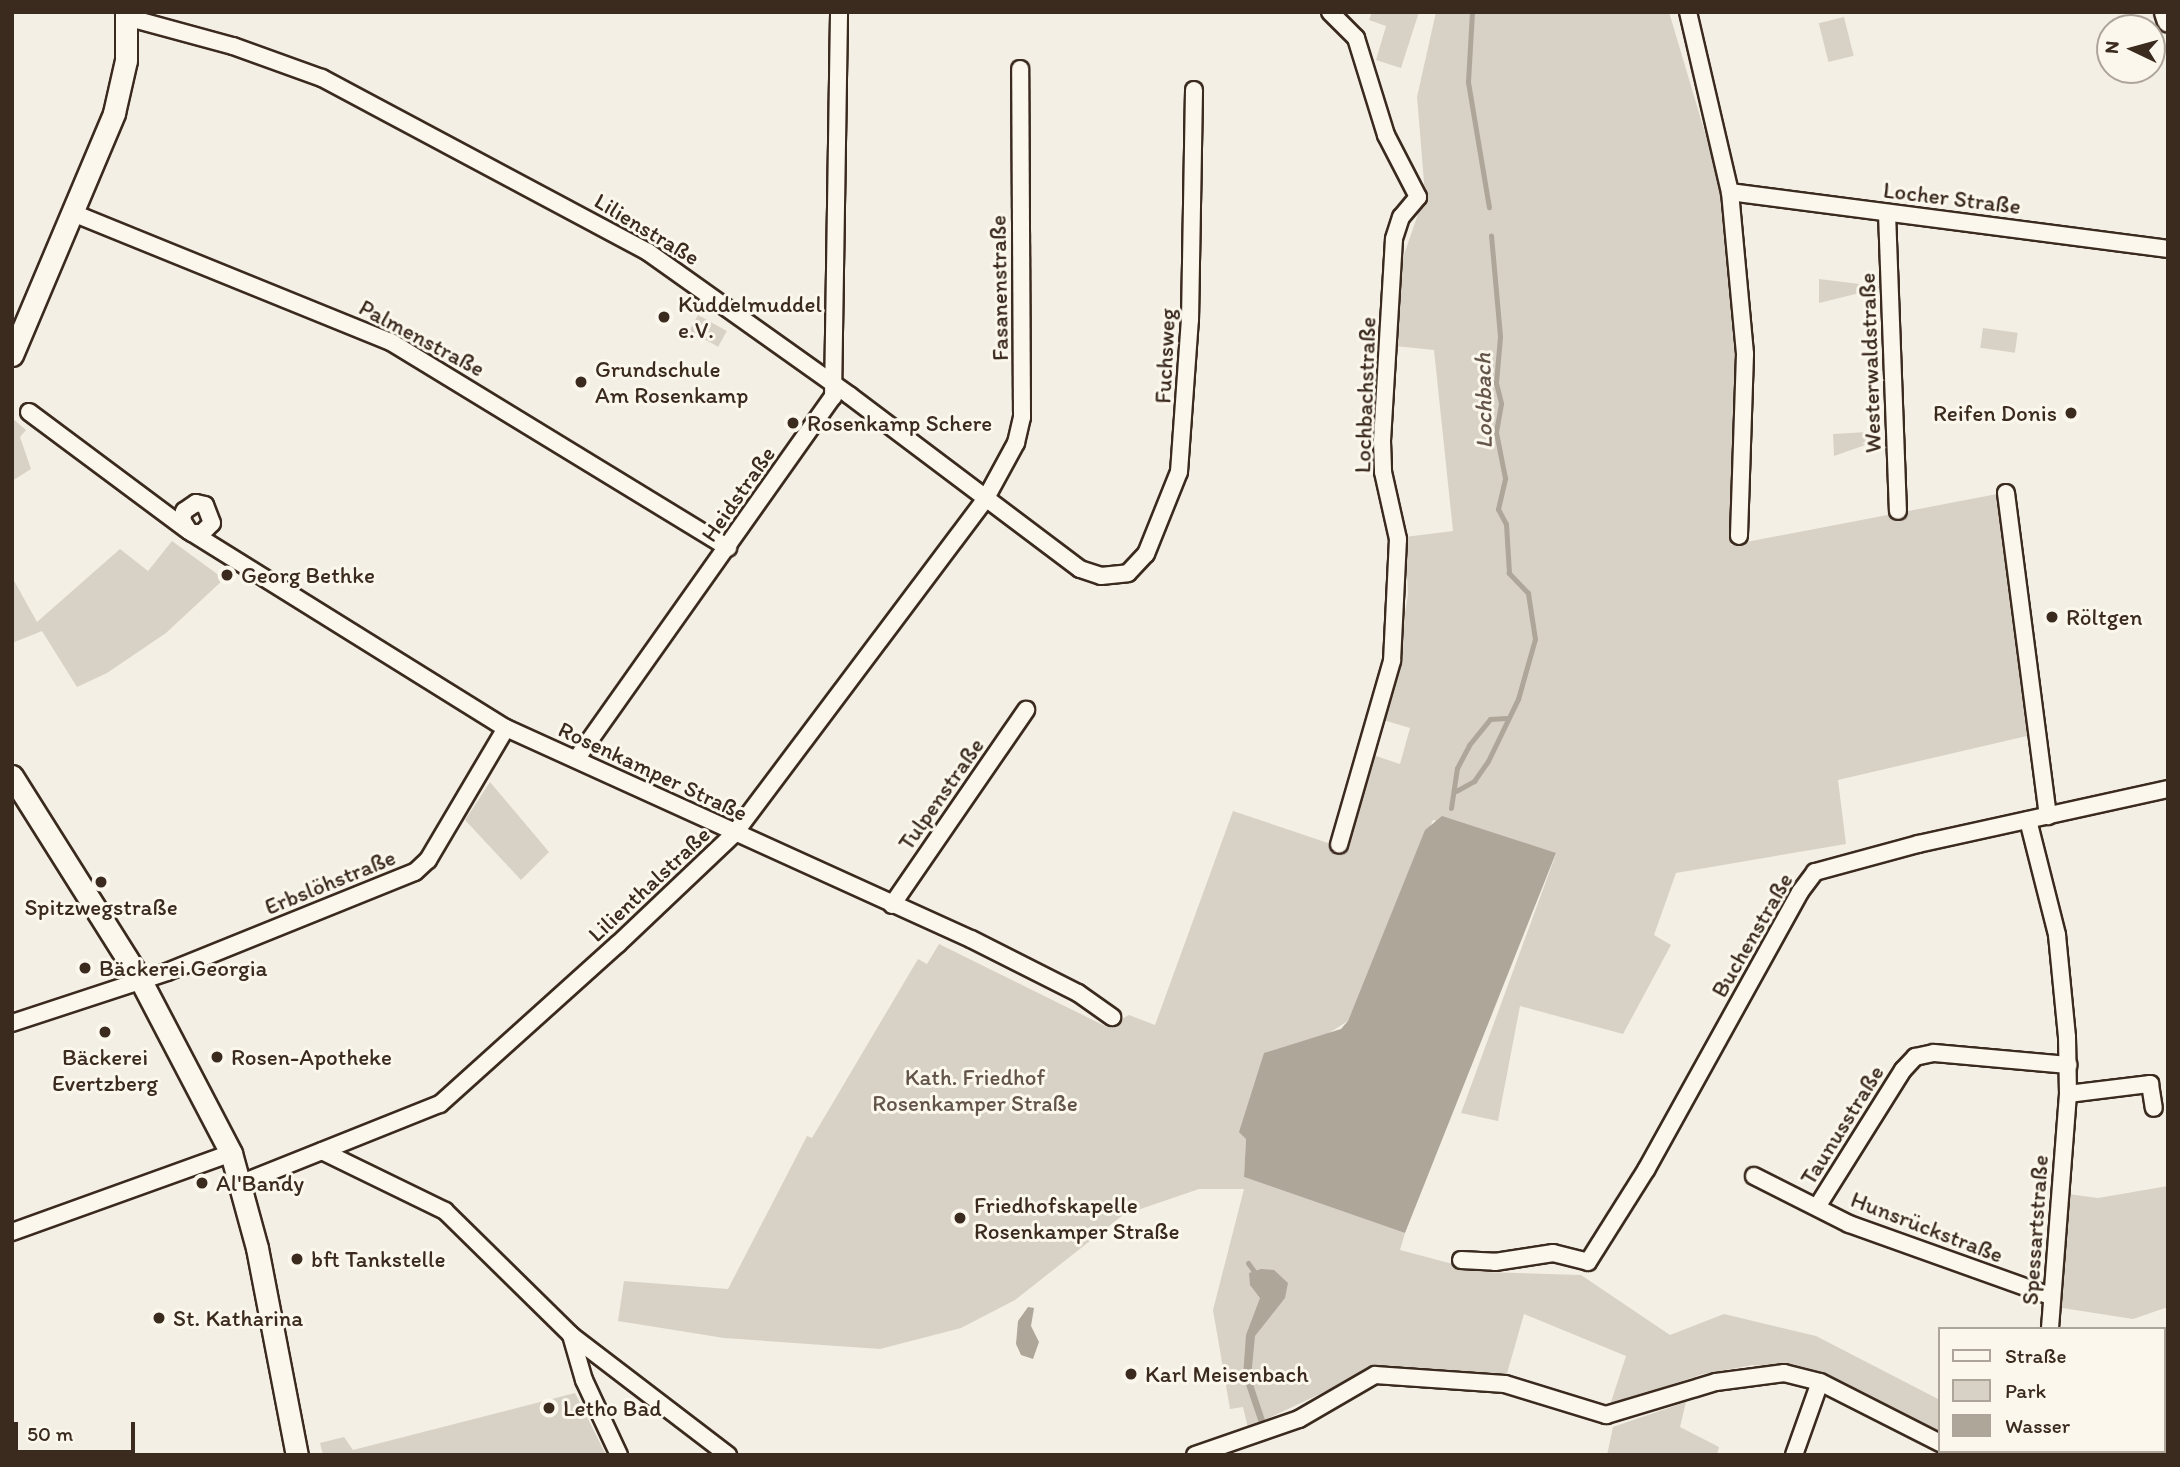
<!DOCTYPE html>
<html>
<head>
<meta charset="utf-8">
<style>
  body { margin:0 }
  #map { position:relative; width:2180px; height:1467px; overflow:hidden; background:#f3efe4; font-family:Itim,sans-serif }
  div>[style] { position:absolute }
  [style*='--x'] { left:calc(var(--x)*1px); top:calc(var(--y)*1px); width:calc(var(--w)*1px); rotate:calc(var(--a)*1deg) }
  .green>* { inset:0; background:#d8d1c6; transform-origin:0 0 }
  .water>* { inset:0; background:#afa69a }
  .stream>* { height:5px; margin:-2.5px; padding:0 2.5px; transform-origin:2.5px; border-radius:2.5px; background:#afa69a }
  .roads { filter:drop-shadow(2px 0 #3b2a1e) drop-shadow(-2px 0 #3b2a1e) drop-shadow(0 2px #3b2a1e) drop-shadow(0 -2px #3b2a1e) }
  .minor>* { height:16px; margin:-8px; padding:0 8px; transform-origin:8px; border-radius:8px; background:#fbf7ec }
  .major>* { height:21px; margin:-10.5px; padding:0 10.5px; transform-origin:10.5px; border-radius:10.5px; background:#fbf7ec }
  .dots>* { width:19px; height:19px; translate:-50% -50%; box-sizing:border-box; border:4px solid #fbf7ec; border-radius:50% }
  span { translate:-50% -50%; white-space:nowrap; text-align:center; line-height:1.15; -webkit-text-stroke:6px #fbf7ec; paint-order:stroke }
  .street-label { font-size:23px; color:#3b2a1e }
  .poi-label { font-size:23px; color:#3b2a1e }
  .left { translate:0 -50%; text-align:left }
  .right { translate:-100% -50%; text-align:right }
  .park-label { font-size:23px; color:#625448 }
  .water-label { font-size:24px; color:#645549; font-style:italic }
  .frame { position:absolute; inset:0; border:14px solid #3b2a1e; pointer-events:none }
  .legend { position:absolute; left:1938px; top:1327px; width:228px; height:126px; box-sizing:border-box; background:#fbf7ec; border:2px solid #aea59a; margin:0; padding:9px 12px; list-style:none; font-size:21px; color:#3b2a1e }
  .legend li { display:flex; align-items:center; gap:14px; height:35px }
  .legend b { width:35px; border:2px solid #aea59a }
  .north { position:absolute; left:2096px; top:14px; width:70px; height:70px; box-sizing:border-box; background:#fbf7ec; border:2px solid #aea59a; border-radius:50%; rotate:275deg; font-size:19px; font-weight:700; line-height:28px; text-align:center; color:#3b2a1e }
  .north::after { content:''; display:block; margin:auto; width:24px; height:32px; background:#3b2a1e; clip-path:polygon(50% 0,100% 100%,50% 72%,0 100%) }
  .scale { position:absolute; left:14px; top:1422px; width:121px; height:32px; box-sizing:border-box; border:4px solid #3b2a1e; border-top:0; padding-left:9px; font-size:21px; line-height:24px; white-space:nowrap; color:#3b2a1e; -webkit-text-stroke:5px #fbf7ec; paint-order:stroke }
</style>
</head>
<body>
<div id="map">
  <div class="green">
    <i style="clip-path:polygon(1372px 12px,1419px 12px,1401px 68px,1376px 60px,1386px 26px,1369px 20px)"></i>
    <i style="clip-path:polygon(1436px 12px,1669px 12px,1719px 180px,1737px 382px,1731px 545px,1997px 494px,2031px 735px,1838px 780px,1846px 844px,1676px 873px,1654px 935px,1671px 945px,1623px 1034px,1520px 1006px,1498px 1121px,1461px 1113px,1556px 854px,1433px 820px,1348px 1021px,1329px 1033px,1246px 1139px,1244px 1177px,1405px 1233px,1400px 1250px,1483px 1272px,1581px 1275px,1670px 1335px,1724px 1314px,1816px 1336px,1940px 1400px,1940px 1432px,1817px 1371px,1753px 1365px,1703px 1374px,1610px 1405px,1626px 1356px,1524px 1314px,1506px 1377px,1379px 1366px,1248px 1428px,1243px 1407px,1230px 1409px,1213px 1310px,1244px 1189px,1199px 1189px,1123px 1215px,1015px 1300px,961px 1328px,880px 1349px,724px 1338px,618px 1321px,624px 1281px,728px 1289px,807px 1136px,812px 1138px,918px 959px,927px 964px,939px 944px,1107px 1027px,1129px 1015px,1155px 1025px,1233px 811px,1343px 848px,1370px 754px,1400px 764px,1410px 728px,1380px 719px,1398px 660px,1408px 594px,1405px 537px,1453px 531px,1434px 350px,1395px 346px,1399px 269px,1425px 194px,1417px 97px)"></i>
    <i style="left:1844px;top:17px;width:40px;height:26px;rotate:76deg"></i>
    <i style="clip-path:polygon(1819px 279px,1884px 287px,1819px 303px)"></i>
    <i style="left:698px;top:315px;width:33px;height:18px;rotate:29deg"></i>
    <i style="left:1983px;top:328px;width:35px;height:20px;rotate:8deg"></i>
    <i style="clip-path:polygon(12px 418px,26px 430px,20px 437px,31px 469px,12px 481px)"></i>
    <i style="clip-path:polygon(1867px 432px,1868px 444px,1834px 456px,1833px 434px)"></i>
    <i style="clip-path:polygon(172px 541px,224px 579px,166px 633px,107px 673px,77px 687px,42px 631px,12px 643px,12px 577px,37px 622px,120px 549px,148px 571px)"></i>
    <i style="clip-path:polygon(490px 782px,549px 852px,521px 880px,465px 820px)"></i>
    <i style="clip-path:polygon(2168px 1186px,2168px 1307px,2133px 1319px,2056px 1307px,2068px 1194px,2098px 1198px)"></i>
    <i style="clip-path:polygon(575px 1393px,606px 1455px,323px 1455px,320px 1443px,344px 1437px,353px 1450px)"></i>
    <i style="clip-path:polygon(1686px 1402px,1680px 1427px,1719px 1447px,1717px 1455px,1607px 1455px,1613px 1427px)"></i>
  </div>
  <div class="water">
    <i style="clip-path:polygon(1442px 816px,1556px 853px,1405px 1233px,1244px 1177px,1246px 1139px,1239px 1132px,1264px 1053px,1341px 1029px,1348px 1021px,1425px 830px)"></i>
    <i style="clip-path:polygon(1261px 1269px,1274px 1270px,1288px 1283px,1285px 1298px,1255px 1336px,1251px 1378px,1265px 1420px,1259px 1423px,1243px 1376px,1246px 1335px,1260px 1298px,1250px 1285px,1249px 1273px)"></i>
    <i style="clip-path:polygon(1028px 1307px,1034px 1308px,1031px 1326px,1039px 1342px,1033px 1359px,1021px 1355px,1016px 1344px,1018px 1321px)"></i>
  </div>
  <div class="stream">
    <i style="--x:1472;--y:12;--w:70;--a:93.3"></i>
    <i style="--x:1468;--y:82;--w:127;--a:80.5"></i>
    <i style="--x:1456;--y:791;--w:21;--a:-29"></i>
    <i style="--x:1474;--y:781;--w:24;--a:-55"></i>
    <i style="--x:1488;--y:761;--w:69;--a:-64.2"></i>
    <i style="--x:1518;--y:699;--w:62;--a:-74.2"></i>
    <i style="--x:1535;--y:639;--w:47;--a:-98.7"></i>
    <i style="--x:1528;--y:593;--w:28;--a:-134"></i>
    <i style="--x:1509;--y:573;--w:49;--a:-93.5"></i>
    <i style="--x:1506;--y:524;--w:17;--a:-118"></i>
    <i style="--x:1498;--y:509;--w:32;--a:-77"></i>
    <i style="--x:1505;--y:478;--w:47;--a:-101.1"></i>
    <i style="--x:1496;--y:432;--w:29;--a:-80"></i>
    <i style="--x:1501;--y:403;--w:21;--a:-104"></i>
    <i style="--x:1496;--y:383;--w:47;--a:-85.1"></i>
    <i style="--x:1500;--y:336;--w:101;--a:-95.1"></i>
    <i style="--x:1451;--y:808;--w:40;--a:-81.5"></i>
    <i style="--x:1457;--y:768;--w:26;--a:-62"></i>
    <i style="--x:1469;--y:745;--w:33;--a:-51"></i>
    <i style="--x:1490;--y:719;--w:16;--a:-4"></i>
    <i style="--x:1248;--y:1263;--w:14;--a:54"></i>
  </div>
  <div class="roads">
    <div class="minor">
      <i style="--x:1330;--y:12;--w:37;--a:45"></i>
      <i style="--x:1356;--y:38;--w:102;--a:72.8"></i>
      <i style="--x:1386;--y:135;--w:70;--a:62.7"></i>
      <i style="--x:1418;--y:197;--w:26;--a:130"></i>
      <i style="--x:1401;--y:217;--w:23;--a:108"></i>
      <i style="--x:1394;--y:239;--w:202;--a:93.4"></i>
      <i style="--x:1382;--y:441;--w:31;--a:88"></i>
      <i style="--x:1383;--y:472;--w:69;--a:77.4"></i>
      <i style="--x:1398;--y:539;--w:122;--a:92.8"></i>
      <i style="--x:1392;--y:661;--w:191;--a:106.1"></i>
      <i style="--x:1688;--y:12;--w:185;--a:76.9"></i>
      <i style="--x:1730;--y:192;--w:163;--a:84.7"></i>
      <i style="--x:1745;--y:354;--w:182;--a:91.9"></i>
      <i style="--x:126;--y:17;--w:111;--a:15.2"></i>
      <i style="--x:233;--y:46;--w:95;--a:19.8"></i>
      <i style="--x:322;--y:78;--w:370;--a:28.1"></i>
      <i style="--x:648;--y:252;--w:247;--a:35.4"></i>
      <i style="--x:849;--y:395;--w:289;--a:37"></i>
      <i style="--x:1080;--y:569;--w:22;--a:18"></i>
      <i style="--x:1101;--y:576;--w:27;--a:-6"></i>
      <i style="--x:1128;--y:573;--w:26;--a:-47"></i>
      <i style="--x:1146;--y:554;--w:88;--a:-68.1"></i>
      <i style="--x:1179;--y:472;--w:152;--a:-85.9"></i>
      <i style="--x:1190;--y:320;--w:230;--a:-89"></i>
      <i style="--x:1730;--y:192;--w:442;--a:7.4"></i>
      <i style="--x:73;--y:213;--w:343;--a:22.1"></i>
      <i style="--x:391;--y:342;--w:395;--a:31.4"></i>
      <i style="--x:1887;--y:213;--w:298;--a:87.9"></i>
      <i style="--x:29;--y:412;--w:196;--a:36.7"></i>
      <i style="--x:2006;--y:493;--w:326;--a:82.6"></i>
      <i style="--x:192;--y:533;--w:10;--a:0"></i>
      <i style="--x:202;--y:533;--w:14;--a:-45"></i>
      <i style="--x:212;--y:523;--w:19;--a:-111"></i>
      <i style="--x:205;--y:505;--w:9;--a:-167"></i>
      <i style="--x:196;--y:503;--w:14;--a:146"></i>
      <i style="--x:184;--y:511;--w:9;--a:103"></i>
      <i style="--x:182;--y:520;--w:13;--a:58"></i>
      <i style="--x:189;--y:531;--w:373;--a:31.9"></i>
      <i style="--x:506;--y:728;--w:511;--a:24.41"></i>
      <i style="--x:971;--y:939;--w:120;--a:26.8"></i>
      <i style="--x:1078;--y:993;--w:42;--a:35.2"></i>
      <i style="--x:577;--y:758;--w:443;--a:-54.7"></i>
      <i style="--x:833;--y:397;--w:385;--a:-89.1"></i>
      <i style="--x:2028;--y:820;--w:119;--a:75.8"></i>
      <i style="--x:2057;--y:935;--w:102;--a:84.4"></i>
      <i style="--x:2067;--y:1037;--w:57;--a:89"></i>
      <i style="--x:2068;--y:1094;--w:236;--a:94.4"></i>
      <i style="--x:892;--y:905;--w:237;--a:-55.5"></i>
      <i style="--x:12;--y:1023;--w:163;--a:-18.2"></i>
      <i style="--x:167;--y:972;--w:267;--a:-22"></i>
      <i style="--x:415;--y:872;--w:18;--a:-43"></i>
      <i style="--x:428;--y:860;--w:153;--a:-59.4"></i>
      <i style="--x:2068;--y:1094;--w:83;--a:-7"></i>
      <i style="--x:2150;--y:1084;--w:24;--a:81"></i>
      <i style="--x:322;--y:1151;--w:137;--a:26"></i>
      <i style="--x:445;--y:1211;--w:177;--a:44.5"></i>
      <i style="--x:571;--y:1335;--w:198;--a:37.4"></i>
      <i style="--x:1754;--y:1176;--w:106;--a:26.8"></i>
      <i style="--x:1849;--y:1224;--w:214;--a:19.7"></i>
      <i style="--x:242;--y:1183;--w:213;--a:-21.8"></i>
      <i style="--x:440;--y:1104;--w:239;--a:-42"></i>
      <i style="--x:618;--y:944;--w:160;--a:-43.5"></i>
      <i style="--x:734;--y:834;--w:420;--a:-53.1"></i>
      <i style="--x:986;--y:498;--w:63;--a:-61.4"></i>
      <i style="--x:1016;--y:443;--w:27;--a:-77"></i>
      <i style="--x:1022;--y:417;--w:348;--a:-90.3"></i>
      <i style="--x:1817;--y:1207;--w:162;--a:-57.9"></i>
      <i style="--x:1903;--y:1070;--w:18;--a:-47"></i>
      <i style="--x:1915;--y:1057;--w:19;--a:-12"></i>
      <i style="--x:1934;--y:1053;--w:135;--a:5.1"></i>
      <i style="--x:12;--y:1232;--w:233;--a:-19.8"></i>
      <i style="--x:1461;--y:1260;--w:34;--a:3"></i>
      <i style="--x:1495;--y:1262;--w:59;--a:-8.8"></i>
      <i style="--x:1553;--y:1253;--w:36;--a:14"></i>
      <i style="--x:1588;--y:1262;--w:109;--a:-57.8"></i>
      <i style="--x:1646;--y:1170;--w:318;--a:-61"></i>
      <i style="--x:1800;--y:892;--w:25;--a:-53"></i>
      <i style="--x:1815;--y:872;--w:107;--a:-15.2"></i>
      <i style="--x:1918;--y:844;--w:256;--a:-12.4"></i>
      <i style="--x:571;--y:1335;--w:47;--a:73.9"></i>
      <i style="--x:584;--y:1380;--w:83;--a:65"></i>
      <i style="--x:2164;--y:1416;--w:5;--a:-37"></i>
      <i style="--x:2164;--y:1447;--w:4;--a:14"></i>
      <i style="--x:1957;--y:1451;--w:8;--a:30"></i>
      <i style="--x:1195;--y:1455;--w:110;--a:-19.1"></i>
      <i style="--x:1299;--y:1419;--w:88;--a:-30.1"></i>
      <i style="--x:1375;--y:1375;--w:130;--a:4"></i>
      <i style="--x:1505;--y:1384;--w:106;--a:17.1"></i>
      <i style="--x:1606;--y:1415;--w:115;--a:-16.7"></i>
      <i style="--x:1716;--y:1382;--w:69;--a:-7.5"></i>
      <i style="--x:1784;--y:1373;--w:37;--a:14"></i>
      <i style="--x:1820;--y:1382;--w:135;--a:26.9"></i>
      <i style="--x:1794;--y:1455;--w:77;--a:-70.4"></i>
      <i style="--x:2151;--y:1455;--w:4;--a:-90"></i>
    </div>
    <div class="major">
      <i style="--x:2165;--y:12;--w:9;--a:72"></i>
      <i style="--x:12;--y:355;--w:263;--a:-67.1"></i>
      <i style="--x:114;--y:113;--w:54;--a:-77.2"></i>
      <i style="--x:126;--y:60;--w:48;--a:-90"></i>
      <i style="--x:12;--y:776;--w:242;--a:57.8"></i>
      <i style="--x:141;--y:981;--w:194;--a:62.4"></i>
      <i style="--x:231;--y:1153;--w:98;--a:74.7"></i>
      <i style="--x:257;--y:1248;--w:211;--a:79.1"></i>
    </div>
  </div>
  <div class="dots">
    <i style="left:664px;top:317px;background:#3b2a1e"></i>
    <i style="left:581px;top:382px;background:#3b2a1e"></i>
    <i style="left:2071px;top:413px;background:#3b2a1e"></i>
    <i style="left:793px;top:423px;background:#3b2a1e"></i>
    <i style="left:227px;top:575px;background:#3b2a1e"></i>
    <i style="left:2052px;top:617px;background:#3b2a1e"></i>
    <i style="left:101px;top:882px;background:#3b2a1e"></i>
    <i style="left:85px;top:968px;background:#3b2a1e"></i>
    <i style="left:105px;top:1032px;background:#3b2a1e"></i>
    <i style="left:217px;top:1057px;background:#3b2a1e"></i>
    <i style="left:202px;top:1183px;background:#3b2a1e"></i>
    <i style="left:960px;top:1218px;background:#3b2a1e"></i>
    <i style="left:297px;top:1259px;background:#3b2a1e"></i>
    <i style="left:159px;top:1318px;background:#3b2a1e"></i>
    <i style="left:1131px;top:1374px;background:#3b2a1e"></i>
    <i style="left:549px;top:1408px;background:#3b2a1e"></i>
  </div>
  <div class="street-label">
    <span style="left:1952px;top:198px;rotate:7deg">Locher Straße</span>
    <span style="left:647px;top:229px;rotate:31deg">Lilienstraße</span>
    <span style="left:999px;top:288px;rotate:-91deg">Fasanenstraße</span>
    <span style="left:422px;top:338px;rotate:28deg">Palmenstraße</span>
    <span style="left:1165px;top:356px;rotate:-87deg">Fuchsweg</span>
    <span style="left:1870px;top:363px;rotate:-92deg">Westerwaldstraße</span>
    <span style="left:1365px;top:395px;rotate:-88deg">Lochbachstraße</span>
    <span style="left:738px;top:494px;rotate:-55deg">Heidstraße</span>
    <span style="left:653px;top:771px;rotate:25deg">Rosenkamper Straße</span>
    <span style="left:941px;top:794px;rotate:-55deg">Tulpenstraße</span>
    <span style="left:330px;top:882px;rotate:-22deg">Erbslöhstraße</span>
    <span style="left:649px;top:884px;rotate:-43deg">Lilienthalstraße</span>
    <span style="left:1752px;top:935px;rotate:-60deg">Buchenstraße</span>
    <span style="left:1842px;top:1125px;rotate:-58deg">Taunusstraße</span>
    <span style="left:1927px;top:1227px;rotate:21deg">Hunsrückstraße</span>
    <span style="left:2035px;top:1230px;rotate:-86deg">Spessartstraße</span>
  </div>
  <div class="poi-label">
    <span class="left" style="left:678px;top:317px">Kuddelmuddel<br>e.V.</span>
    <span class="left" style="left:595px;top:382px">Grundschule<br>Am Rosenkamp</span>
    <span class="right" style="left:2057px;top:413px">Reifen Donis</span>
    <span class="left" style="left:807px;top:423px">Rosenkamp Schere</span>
    <span class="left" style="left:241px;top:575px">Georg Bethke</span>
    <span class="left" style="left:2066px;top:617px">Röltgen</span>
    <span style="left:101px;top:907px">Spitzwegstraße</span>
    <span class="left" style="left:99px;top:968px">Bäckerei Georgia</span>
    <span style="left:105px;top:1070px">Bäckerei<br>Evertzberg</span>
    <span class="left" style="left:231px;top:1057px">Rosen-Apotheke</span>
    <span class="left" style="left:216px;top:1183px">Al'Bandy</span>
    <span class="left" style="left:974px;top:1218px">Friedhofskapelle<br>Rosenkamper Straße</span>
    <span class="left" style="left:311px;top:1259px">bft Tankstelle</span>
    <span class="left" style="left:173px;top:1318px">St. Katharina</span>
    <span class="left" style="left:1145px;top:1374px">Karl Meisenbach</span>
    <span class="left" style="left:563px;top:1408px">Letho Bad</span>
  </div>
  <div class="park-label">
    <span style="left:975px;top:1090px">Kath. Friedhof<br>Rosenkamper Straße</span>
  </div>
  <div class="water-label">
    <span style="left:1483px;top:401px;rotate:-91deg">Lochbach</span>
  </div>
  <div class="frame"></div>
  <ul class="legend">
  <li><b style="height:9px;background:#fbf7ec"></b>Straße</li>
  <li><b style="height:19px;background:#d8d1c6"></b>Park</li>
  <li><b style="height:19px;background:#afa69a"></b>Wasser</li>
  </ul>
  <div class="north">N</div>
  <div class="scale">50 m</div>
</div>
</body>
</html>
